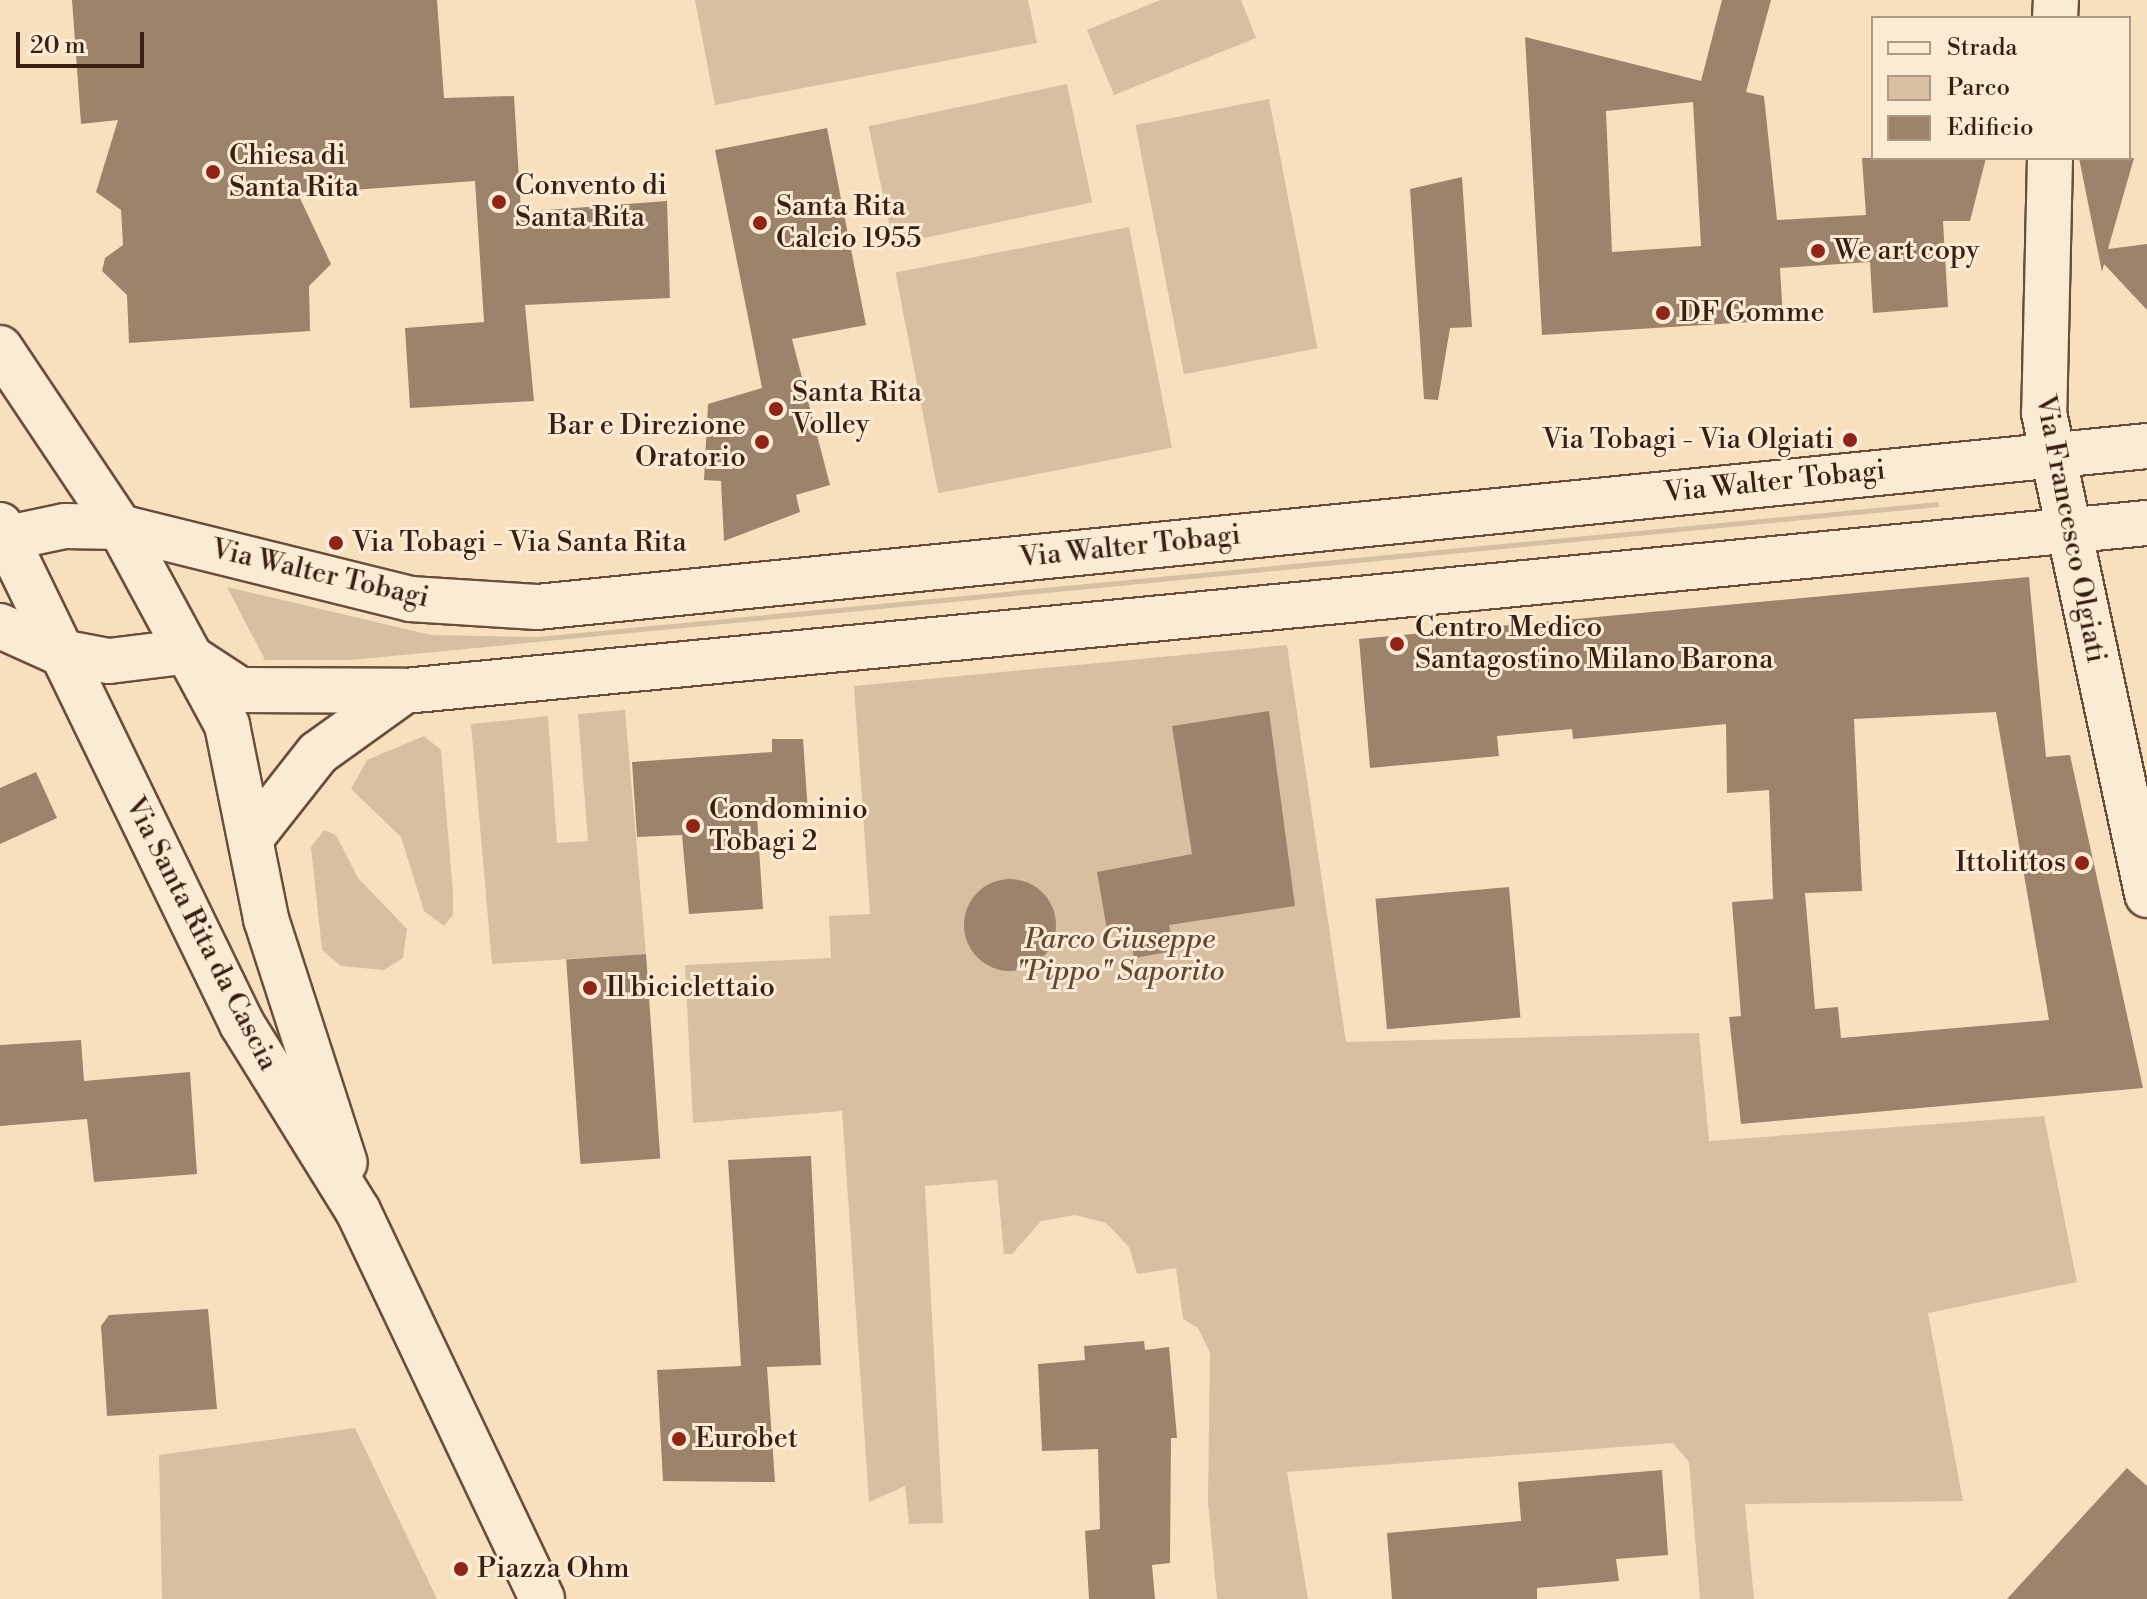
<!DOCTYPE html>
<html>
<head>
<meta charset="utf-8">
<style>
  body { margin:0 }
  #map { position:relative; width:2147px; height:1599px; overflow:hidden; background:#f8e0bf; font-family:"Libre Bodoni",serif }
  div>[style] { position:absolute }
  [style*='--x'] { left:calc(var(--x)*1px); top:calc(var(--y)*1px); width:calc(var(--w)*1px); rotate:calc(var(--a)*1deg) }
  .green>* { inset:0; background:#d8bfa2; transform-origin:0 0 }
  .building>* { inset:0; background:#9d836c; transform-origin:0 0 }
  .round { border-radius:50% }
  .roads { filter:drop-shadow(2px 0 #6a4e3d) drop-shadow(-2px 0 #6a4e3d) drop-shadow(0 2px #6a4e3d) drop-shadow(0 -2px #6a4e3d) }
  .street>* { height:44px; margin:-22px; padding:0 22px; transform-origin:22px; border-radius:22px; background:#faebd5 }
  .secondary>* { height:44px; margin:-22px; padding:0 22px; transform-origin:22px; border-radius:22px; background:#faebd5 }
  .dots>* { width:22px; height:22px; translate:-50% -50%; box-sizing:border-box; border:4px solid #faebd5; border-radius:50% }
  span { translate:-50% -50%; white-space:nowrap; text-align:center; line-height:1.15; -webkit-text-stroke:6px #faebd5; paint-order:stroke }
  .poi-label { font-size:28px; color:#3a1e12 }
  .left { translate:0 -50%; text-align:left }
  .right { translate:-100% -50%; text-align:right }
  .street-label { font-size:28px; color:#3a1e12 }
  .park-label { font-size:28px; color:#624636; font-style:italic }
  .legend { position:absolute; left:1871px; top:16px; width:260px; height:144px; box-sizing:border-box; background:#faebd5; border:2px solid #ad9987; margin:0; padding:10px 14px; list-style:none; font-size:24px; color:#3a1e12 }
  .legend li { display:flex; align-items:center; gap:16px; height:40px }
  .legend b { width:40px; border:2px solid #ad9987 }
  .scale { position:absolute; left:16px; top:32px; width:128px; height:36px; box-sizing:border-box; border:4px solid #3a1e12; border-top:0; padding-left:10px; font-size:24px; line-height:28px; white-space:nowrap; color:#3a1e12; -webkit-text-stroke:6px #faebd5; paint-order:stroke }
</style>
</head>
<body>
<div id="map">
  <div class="green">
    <i style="clip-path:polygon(695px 0,1028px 0,1037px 43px,715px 105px)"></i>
    <i style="clip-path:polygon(1160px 0,1241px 0,1256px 38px,1114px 95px,1087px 30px)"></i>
    <i style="left:1067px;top:84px;width:121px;height:203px;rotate:78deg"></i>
    <i style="left:1269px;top:99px;width:254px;height:136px;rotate:79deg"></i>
    <i style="left:1129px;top:227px;width:225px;height:238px;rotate:79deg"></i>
    <i style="clip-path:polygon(1938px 502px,1939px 507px,351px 660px,265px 660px,227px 587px,431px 635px,537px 637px)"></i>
    <i style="clip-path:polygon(1287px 645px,1346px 1042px,1699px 1033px,1709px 1141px,2044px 1116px,2077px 1282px,1928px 1313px,1963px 1501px,1745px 1504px,1754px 1599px,1700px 1599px,1689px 1462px,1673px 1443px,1287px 1472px,1308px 1599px,1217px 1599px,1208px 1501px,1210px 1353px,1198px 1328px,1183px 1319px,1176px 1268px,1137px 1274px,1129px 1247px,1106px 1223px,1075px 1215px,1041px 1221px,1012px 1254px,1004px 1254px,997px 1180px,925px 1186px,943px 1523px,909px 1524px,905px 1486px,869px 1502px,842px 1111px,693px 1123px,685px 965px,831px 958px,829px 916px,870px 914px,854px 686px)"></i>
    <i style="clip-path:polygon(625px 710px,646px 954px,492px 964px,471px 724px,548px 716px,557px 843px,588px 841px,578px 714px)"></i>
    <i style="clip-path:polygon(424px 736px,441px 750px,453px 892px,453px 915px,444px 926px,424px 911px,401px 837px,351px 789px,367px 760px)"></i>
    <i style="clip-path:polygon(324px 830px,336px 835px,358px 878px,407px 929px,403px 958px,384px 970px,341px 966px,322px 950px,311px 847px)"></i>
    <i style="clip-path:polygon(355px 1428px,437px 1599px,162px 1599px,159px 1455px)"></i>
  </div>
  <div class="building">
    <i style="clip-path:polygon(72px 0,437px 0,444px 98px,514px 96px,521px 212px,667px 201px,670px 298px,525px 305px,534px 401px,410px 408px,405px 328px,484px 322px,475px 181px,298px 194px,331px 264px,309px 286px,310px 331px,129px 343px,127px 295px,102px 271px,105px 258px,123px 245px,121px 210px,96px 192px,118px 120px,81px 124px)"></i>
    <i style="clip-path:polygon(evenodd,1722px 0,1771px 0,1746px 92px,1764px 96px,1777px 220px,1866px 215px,1862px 158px,1986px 158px,1970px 221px,1943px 221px,1948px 307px,1873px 313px,1870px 262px,1780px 268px,1783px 320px,1542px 335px,1525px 37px,1701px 81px,1722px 0,1693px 102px,1701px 246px,1612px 252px,1606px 111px,1693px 102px)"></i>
    <i style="clip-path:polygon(827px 128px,866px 325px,792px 339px,830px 485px,796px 495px,800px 512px,724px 541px,721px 481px,704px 480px,708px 404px,762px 388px,715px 150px)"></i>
    <i style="clip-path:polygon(2079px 158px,2134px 158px,2108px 249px,2147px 244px,2147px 310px,2104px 264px,2102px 272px)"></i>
    <i style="clip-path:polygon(1462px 177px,1472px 327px,1450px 328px,1438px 400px,1424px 399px,1410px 189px)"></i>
    <i style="clip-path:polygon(evenodd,2029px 577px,2046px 757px,2070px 755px,2143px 1088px,1741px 1124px,1729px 1017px,1741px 1016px,1732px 902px,1773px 899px,1769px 790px,1727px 793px,1726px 724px,1573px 739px,1572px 729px,1497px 736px,1499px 756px,1370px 768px,1359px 639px,2029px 577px,1996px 712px,2049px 1020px,1841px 1038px,1838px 1007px,1815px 1009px,1805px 893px,1862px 891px,1854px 719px,1996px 712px)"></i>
    <i style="clip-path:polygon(1269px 711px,1295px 906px,1169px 925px,1174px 951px,1134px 958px,1128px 927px,1107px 930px,1097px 872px,1192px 854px,1172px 726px)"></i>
    <i style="clip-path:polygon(772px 739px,803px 739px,808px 813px,757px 817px,763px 909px,689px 914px,682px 835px,637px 837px,632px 762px,772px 752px)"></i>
    <i style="clip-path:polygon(36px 772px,57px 818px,0 844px,0 788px)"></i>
    <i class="round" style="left:964px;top:879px;width:92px;height:92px"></i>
    <i style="left:1509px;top:887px;width:131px;height:134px;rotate:85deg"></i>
    <i style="left:646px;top:954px;width:205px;height:80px;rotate:86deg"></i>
    <i style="clip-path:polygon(81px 1040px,84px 1081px,190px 1072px,197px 1174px,94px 1182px,87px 1119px,0 1126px,0 1045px)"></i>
    <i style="clip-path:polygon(811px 1156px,821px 1365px,767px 1367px,775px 1482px,663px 1481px,657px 1370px,741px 1366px,728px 1160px)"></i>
    <i style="clip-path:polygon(208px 1309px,217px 1409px,107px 1416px,101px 1326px,109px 1315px)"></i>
    <i style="clip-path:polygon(1144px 1341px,1145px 1350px,1169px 1347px,1177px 1438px,1171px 1438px,1170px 1563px,1152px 1565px,1155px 1599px,1089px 1599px,1085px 1531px,1100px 1529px,1098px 1449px,1042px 1451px,1038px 1364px,1085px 1360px,1084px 1346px)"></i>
    <i style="clip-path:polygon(2127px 1468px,2147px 1486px,2147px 1599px,2007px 1599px)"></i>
    <i style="clip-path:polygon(1662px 1470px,1668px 1555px,1616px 1559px,1619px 1581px,1537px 1588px,1537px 1599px,1392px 1599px,1387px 1533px,1521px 1521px,1518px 1482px)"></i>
  </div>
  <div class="roads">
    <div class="street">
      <i style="--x:2055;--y:18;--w:18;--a:-87"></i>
      <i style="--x:2050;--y:158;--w:255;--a:91.3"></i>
      <i style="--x:2044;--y:413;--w:493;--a:77.9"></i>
    </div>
    <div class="secondary">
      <i style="--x:0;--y:348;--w:216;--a:56.2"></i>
      <i style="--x:120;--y:527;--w:225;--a:61.6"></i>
      <i style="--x:227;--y:725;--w:198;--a:78.6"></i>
      <i style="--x:266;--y:919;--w:256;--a:72.1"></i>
      <i style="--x:0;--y:525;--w:555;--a:64.13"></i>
      <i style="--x:242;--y:1024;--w:220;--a:58.2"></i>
      <i style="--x:358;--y:1211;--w:429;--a:64.6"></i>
      <i style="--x:8;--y:538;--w:58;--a:-11.9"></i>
      <i style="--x:65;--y:526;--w:55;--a:1"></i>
      <i style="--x:120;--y:527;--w:299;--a:13.9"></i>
      <i style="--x:410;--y:599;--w:127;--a:3.6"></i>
      <i style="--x:537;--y:607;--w:1618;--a:-5.71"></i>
      <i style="--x:0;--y:626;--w:61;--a:24.1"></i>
      <i style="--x:56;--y:651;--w:54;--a:10.7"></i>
      <i style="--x:109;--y:661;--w:74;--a:-7"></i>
      <i style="--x:182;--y:652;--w:69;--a:33.2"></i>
      <i style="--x:240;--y:690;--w:165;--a:0.3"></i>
      <i style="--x:405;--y:691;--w:1750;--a:-5.51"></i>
      <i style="--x:251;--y:838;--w:108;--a:-51.8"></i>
      <i style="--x:318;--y:753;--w:105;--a:-35.7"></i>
    </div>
  </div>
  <div class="dots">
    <i style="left:213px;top:172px;background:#8f2418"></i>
    <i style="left:499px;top:202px;background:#8f2418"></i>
    <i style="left:760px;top:223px;background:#8f2418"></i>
    <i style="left:1818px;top:251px;background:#8f2418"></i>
    <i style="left:1663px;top:313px;background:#8f2418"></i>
    <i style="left:776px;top:409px;background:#8f2418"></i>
    <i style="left:1850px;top:440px;background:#8f2418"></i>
    <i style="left:762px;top:442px;background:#8f2418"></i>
    <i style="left:336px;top:543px;background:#8f2418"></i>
    <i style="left:1397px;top:644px;background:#8f2418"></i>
    <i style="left:693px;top:826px;background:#8f2418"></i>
    <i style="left:2082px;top:863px;background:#8f2418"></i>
    <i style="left:590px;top:988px;background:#8f2418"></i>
    <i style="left:679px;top:1439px;background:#8f2418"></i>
    <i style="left:461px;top:1569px;background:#8f2418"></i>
  </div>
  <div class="poi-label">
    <span class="left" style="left:229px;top:172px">Chiesa di<br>Santa Rita</span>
    <span class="left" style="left:515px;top:202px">Convento di<br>Santa Rita</span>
    <span class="left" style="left:776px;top:223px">Santa Rita<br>Calcio 1955</span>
    <span class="left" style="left:1834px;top:251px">We art copy</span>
    <span class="left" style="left:1679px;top:313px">DF Gomme</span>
    <span class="left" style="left:792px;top:409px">Santa Rita<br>Volley</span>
    <span class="right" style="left:746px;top:442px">Bar e Direzione<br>Oratorio</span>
    <span class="right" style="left:1834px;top:440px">Via Tobagi - Via Olgiati</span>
    <span class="left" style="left:352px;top:543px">Via Tobagi - Via Santa Rita</span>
    <span class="left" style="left:1415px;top:644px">Centro Medico<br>Santagostino Milano Barona</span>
    <span class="left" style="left:709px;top:826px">Condominio<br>Tobagi 2</span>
    <span class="right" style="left:2066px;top:863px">Ittolittos</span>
    <span class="left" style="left:606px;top:988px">Il biciclettaio</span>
    <span class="left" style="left:695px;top:1439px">Eurobet</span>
    <span class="left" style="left:477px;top:1569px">Piazza Ohm</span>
  </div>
  <div class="street-label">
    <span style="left:1775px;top:482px;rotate:-6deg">Via Walter Tobagi</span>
    <span style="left:2070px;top:529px;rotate:79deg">Via Francesco Olgiati</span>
    <span style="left:1130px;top:547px;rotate:-6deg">Via Walter Tobagi</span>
    <span style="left:320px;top:574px;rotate:13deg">Via Walter Tobagi</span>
    <span style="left:201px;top:934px;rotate:63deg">Via Santa Rita da Cascia</span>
  </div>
  <div class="park-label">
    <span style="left:1120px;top:956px">Parco Giuseppe<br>"Pippo" Saporito</span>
  </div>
  <ul class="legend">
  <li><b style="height:10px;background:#faebd5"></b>Strada</li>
  <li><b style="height:22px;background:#d8bfa2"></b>Parco</li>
  <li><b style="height:22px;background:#9d836c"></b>Edificio</li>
  </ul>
  <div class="scale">20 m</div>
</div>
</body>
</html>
